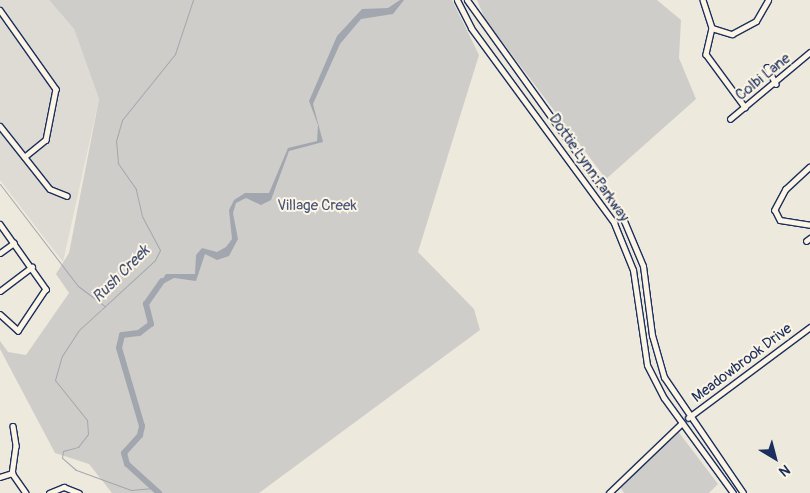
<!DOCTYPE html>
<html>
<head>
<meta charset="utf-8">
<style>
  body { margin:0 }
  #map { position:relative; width:810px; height:493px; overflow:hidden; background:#eee9dd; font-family:Pangolin,sans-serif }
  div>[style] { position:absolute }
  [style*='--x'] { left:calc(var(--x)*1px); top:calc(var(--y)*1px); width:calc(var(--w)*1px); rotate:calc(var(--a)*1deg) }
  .built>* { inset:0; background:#dedbd4 }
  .green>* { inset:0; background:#cfcdca }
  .water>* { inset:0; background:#a2a7af }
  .stream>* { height:1px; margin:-0.5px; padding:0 0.5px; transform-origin:0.5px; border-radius:0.5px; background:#a2a7af }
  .river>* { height:6px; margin:-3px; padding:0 3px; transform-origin:3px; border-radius:3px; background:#a2a7af }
  .roads { filter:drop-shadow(1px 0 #1b2f5e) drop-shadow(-1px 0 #1b2f5e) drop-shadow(0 1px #1b2f5e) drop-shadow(0 -1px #1b2f5e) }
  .minor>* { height:4.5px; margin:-2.25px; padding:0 2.25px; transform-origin:2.25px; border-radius:2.25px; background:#fcf5e5 }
  .major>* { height:5px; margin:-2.5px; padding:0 2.5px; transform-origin:2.5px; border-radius:2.5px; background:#fcf5e5 }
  span { translate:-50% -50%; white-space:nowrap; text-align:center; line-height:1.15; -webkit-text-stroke:4px #fcf5e5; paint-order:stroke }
  .street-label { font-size:15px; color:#1b2f5e }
  .park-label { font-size:15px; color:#485679 }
  .water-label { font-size:16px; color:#445376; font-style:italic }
  .north { position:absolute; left:750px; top:433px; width:50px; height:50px; -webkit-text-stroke:4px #fcf5e5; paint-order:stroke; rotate:143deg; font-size:14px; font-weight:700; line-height:20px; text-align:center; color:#1b2f5e }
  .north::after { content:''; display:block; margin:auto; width:18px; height:22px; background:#1b2f5e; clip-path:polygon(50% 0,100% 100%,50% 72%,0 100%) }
</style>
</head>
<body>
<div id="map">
  <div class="built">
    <i style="clip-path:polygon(0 0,49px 0,74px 29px,99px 99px,63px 262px,0 180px)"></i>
  </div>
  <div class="green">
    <i style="clip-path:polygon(49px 0,452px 0,479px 55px,418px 252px,474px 309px,480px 330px,259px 493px,112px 493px,89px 464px,55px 453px,0 349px,0 341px,8px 352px,26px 355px,69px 293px,56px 274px,69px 253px,99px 99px,74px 29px)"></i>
    <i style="clip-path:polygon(477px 0,657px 0,681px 20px,679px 58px,696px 99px,606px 179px,485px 19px)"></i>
    <i style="clip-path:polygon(677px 430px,718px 484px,709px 493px,624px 493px,620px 487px)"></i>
  </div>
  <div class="water">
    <i style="clip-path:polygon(400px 0,404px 0,393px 14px,361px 19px,340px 44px,313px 104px,323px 142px,289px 151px,271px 200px,261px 205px,246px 198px,236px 203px,233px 213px,238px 239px,229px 256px,217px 260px,205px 254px,196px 281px,174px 278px,157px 287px,166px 274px,195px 274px,196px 255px,202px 248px,217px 252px,226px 247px,232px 239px,229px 210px,234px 200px,245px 193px,269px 193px,288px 148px,317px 141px,318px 125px,309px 101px,337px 36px,362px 9px,388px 8px)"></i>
  </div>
  <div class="stream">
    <i style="--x:0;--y:184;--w:128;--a:52.6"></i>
    <i style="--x:78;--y:286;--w:34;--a:37"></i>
    <i style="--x:153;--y:488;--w:22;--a:175"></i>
    <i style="--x:131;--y:490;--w:59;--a:-160"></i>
    <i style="--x:76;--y:470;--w:18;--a:-139"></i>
    <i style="--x:62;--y:458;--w:7;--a:-82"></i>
    <i style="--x:63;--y:451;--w:16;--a:-15"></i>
    <i style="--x:78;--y:447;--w:16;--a:-52"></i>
    <i style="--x:88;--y:434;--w:14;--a:-94"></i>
    <i style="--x:87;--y:420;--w:51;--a:-128.7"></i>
    <i style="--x:55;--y:380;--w:25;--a:-74"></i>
    <i style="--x:62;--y:356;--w:31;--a:-57"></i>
    <i style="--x:79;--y:330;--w:103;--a:-42.6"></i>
    <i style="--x:155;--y:260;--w:11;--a:-63"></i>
    <i style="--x:160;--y:250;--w:38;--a:-118"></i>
    <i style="--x:142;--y:216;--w:28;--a:-103"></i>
    <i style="--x:136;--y:189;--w:32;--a:-125"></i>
    <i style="--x:118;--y:163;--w:22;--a:-95"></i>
    <i style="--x:116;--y:141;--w:22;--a:-74"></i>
    <i style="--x:122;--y:120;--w:85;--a:-51.2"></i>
    <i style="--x:175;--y:54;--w:57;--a:-71.6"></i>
  </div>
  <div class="river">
    <i style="--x:159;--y:493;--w:43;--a:-137.8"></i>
    <i style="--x:127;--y:464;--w:11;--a:-105"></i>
    <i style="--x:124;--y:453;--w:24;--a:-48"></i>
    <i style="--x:140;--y:435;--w:9;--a:-77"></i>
    <i style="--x:142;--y:426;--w:81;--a:-106.4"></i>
    <i style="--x:119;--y:348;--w:13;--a:-77"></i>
    <i style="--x:122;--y:335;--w:17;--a:-7"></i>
    <i style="--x:139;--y:333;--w:15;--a:-37"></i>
    <i style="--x:151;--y:324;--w:21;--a:-104"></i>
    <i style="--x:146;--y:304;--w:28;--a:-55"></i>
  </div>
  <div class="roads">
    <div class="minor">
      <i style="--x:703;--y:0;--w:29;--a:72"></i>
      <i style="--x:712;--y:28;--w:21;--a:17"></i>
      <i style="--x:732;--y:34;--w:27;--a:-28"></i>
      <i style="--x:756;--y:21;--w:24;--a:-60"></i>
      <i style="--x:0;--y:10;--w:97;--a:54.7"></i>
      <i style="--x:56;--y:89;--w:52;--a:101.1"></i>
      <i style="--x:46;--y:140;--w:27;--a:141"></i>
      <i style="--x:712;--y:28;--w:27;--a:103"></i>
      <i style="--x:706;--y:54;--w:66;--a:53.7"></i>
      <i style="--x:767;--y:67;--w:19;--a:62"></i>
      <i style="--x:730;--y:119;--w:104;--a:-39.9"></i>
      <i style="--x:0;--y:126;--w:80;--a:51.6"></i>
      <i style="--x:50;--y:189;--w:18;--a:22"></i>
      <i style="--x:810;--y:167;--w:33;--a:137"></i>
      <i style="--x:786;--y:189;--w:24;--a:118"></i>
      <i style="--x:775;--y:210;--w:11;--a:63"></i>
      <i style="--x:780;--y:220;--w:30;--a:9"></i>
      <i style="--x:0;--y:224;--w:80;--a:54.7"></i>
      <i style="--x:46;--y:289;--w:50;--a:123.7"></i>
      <i style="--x:18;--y:331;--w:24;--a:-138"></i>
      <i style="--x:806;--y:241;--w:5;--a:-37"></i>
      <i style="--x:0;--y:253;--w:17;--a:-36"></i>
      <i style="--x:0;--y:291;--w:40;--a:-37"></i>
      <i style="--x:688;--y:418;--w:152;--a:-36.7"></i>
      <i style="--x:13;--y:426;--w:20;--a:81"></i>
      <i style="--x:16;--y:446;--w:27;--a:98"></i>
      <i style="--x:12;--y:473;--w:24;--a:55"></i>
      <i style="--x:0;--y:477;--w:13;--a:-18"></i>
      <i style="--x:49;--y:493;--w:16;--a:-22"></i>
      <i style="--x:64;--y:487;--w:16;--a:22"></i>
      <i style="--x:609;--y:493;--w:101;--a:-43.8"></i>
    </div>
    <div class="major">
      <i style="--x:457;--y:0;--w:31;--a:63"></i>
      <i style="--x:471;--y:28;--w:242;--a:53.7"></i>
      <i style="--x:614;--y:223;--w:51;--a:68"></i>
      <i style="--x:633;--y:270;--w:96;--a:81.6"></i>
      <i style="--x:647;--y:365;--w:37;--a:63"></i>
      <i style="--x:664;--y:398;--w:117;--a:54"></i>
      <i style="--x:467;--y:0;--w:266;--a:54.3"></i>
      <i style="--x:622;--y:216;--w:54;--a:67.2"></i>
      <i style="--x:643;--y:266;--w:70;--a:82.6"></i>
      <i style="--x:652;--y:335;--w:44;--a:74.1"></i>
      <i style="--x:664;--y:377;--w:140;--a:55.7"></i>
    </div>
  </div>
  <div class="street-label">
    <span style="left:763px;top:77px;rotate:-39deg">Colbi Lane</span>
    <span style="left:589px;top:168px;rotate:55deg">Dottie Lynn Parkway</span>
    <span style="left:742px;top:363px;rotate:-37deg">Meadowbrook Drive</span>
  </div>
  <div class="park-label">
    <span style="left:317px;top:206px">Village Creek</span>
  </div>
  <div class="water-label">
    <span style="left:121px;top:274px;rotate:-45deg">Rush Creek</span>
  </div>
  <div class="north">N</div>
</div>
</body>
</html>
